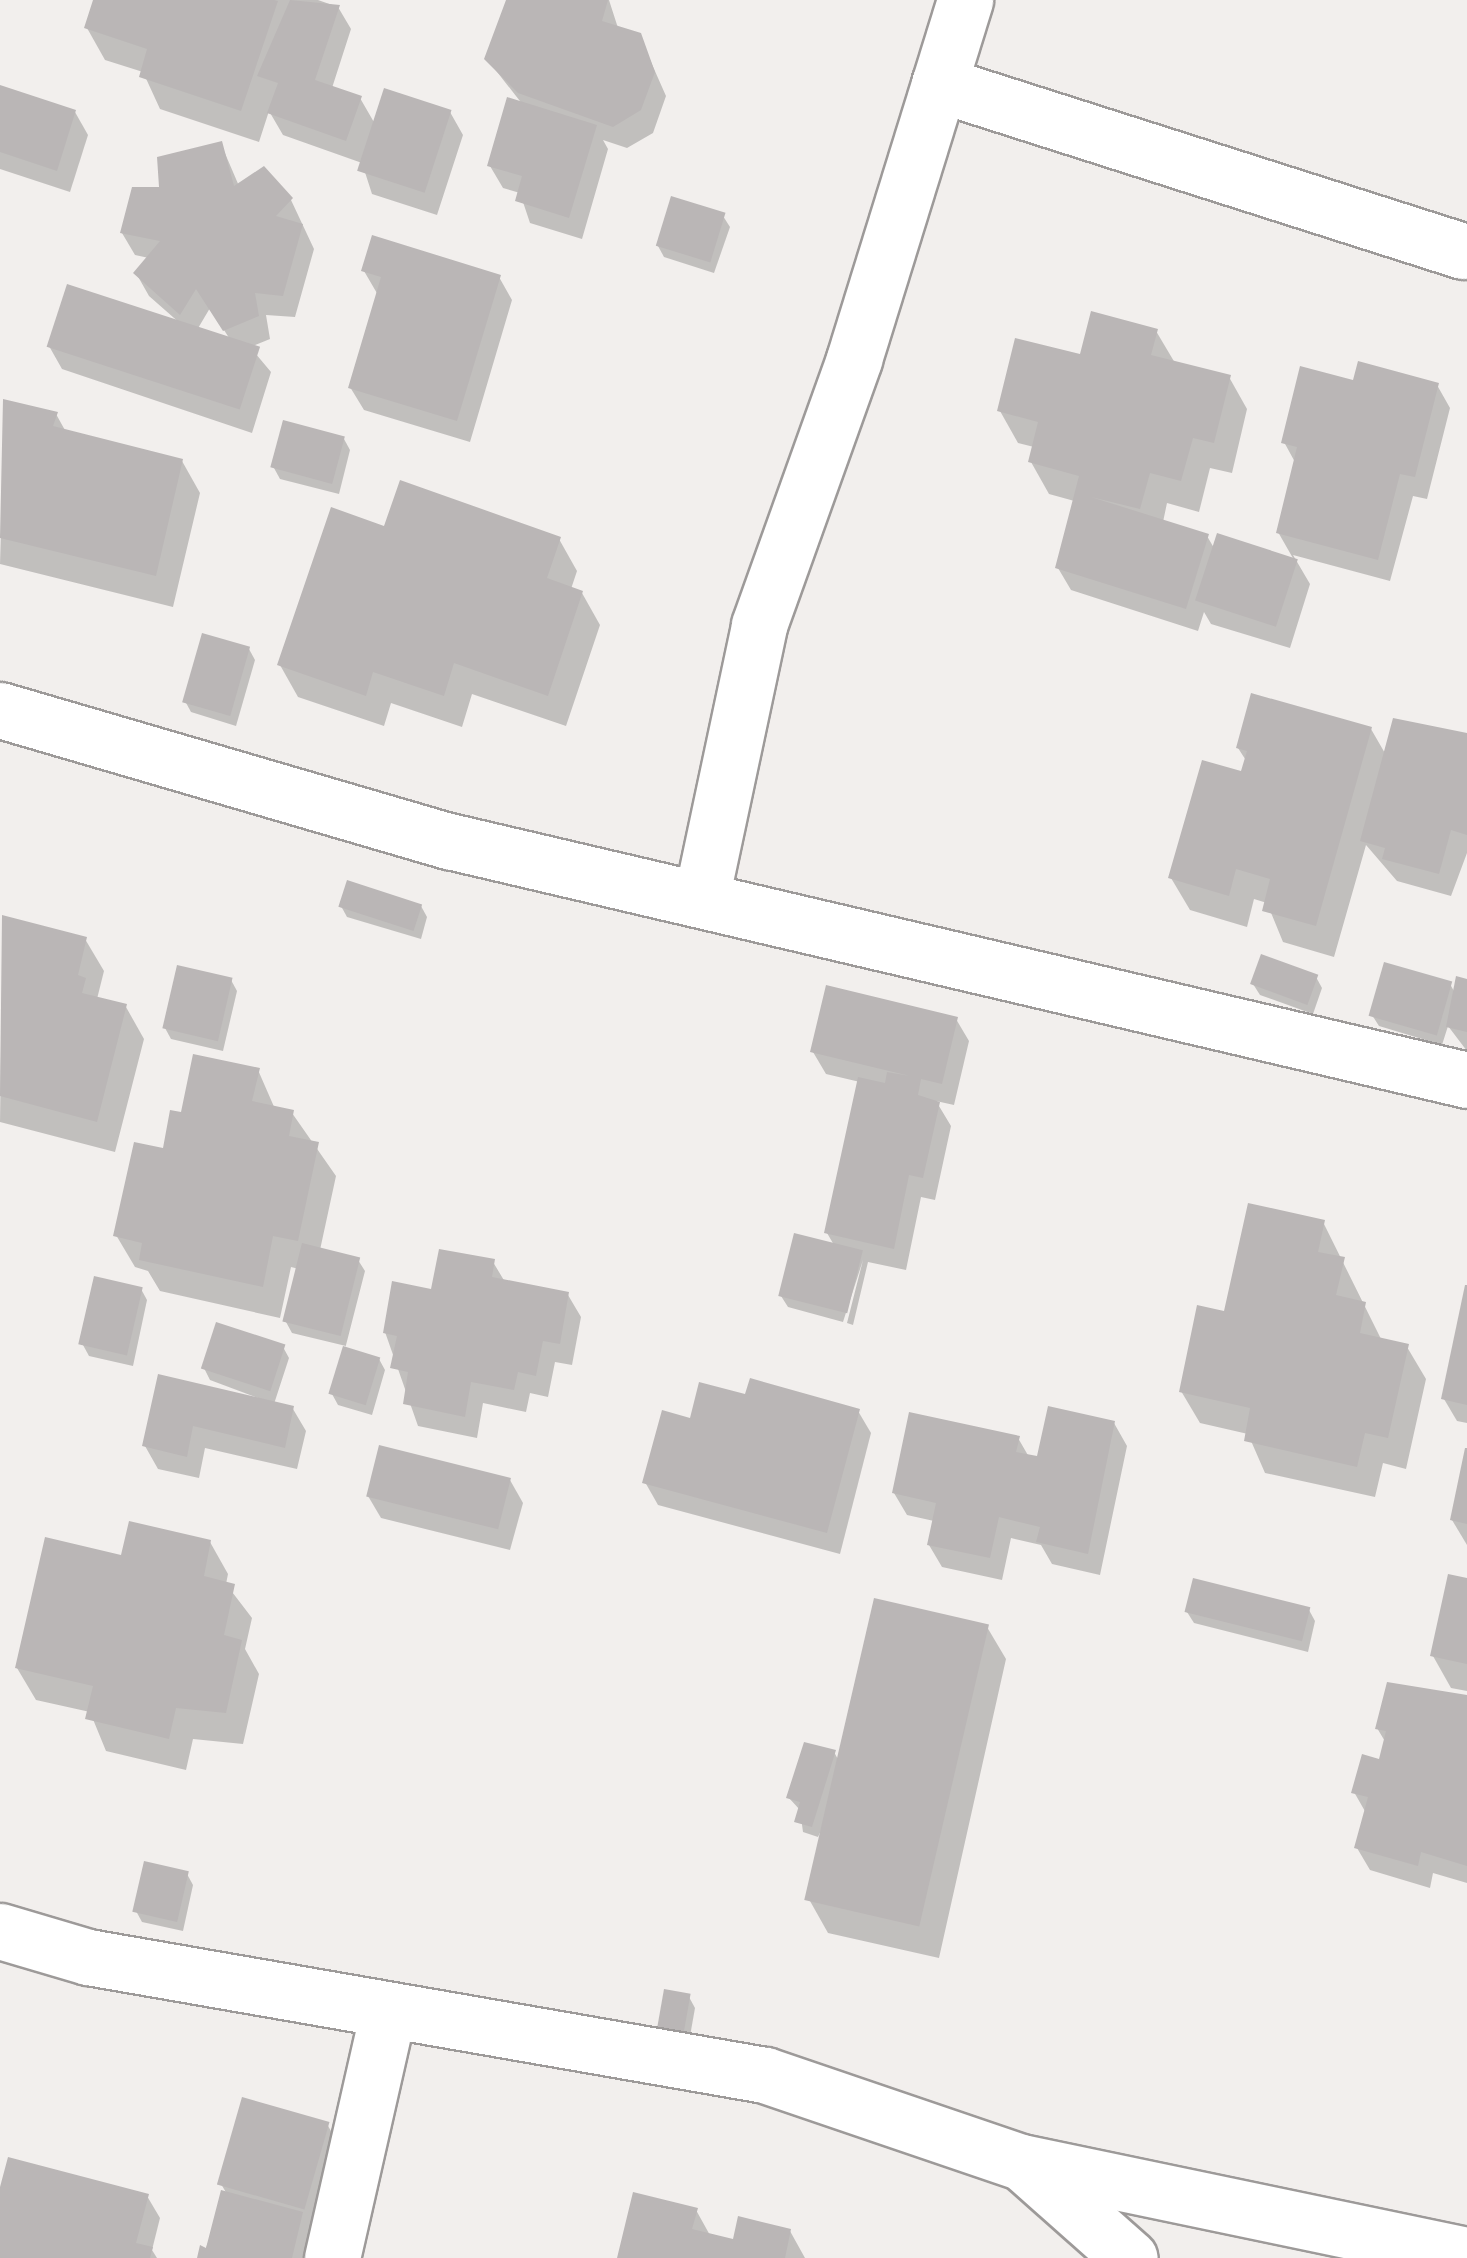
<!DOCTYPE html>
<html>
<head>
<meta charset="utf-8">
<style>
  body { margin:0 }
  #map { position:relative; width:1467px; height:2258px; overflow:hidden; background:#f2efed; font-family:Quicksand,sans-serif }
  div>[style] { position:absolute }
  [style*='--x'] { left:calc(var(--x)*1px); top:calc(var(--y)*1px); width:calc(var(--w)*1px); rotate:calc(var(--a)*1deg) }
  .shadow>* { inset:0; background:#0003 }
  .building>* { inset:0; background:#bab6b6; transform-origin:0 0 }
  .roads { filter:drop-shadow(2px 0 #9d9a99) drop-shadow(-2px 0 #9d9a99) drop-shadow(0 2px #9d9a99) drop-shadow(0 -2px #9d9a99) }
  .minor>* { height:55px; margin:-27.5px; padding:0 27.5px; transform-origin:27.5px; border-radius:27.5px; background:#fff }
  span { translate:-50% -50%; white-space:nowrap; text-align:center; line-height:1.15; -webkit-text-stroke:8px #fffcfb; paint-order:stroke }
</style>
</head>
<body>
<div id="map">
  <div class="shadow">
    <i style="clip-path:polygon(96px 0,318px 0,338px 7px,351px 29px,332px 88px,360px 98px,375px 124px,450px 112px,463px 135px,437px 215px,372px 194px,362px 163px,283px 135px,269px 111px,259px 142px,160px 109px,143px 72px,105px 60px,87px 28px)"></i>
    <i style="clip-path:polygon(508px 0,609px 0,618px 28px,639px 35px,666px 96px,653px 133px,627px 148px,603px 140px,608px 149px,582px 239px,530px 223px,520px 193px,503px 188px,490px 166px,523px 105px,487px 59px)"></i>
    <i style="clip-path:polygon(0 88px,75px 112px,88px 135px,70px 192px,0 169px)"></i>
    <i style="clip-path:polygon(evenodd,221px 144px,239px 186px,291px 200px,314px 249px,295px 317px,266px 315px,270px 339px,250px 347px,271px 372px,252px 433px,62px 369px,49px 346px,182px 325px,149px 296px,136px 273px,149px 258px,135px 255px,122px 233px,162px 189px,221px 144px,210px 308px,231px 341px,197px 330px,210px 308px)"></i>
    <i style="clip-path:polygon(723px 216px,730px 227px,714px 273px,664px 257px,658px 246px)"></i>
    <i style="clip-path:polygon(364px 271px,499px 277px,512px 300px,470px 442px,364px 410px,350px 387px,378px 295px)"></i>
    <i style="clip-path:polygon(1156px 331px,1175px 363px,1229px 377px,1247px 409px,1232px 473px,1210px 468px,1199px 512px,1167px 503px,1163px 522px,1207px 536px,1214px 548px,1294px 560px,1278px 532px,1296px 464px,1284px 442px,1354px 383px,1437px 385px,1450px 408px,1427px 499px,1413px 496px,1390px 581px,1293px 555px,1310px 584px,1290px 648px,1211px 624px,1204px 612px,1198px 631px,1071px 590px,1058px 568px,1078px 502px,1049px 494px,1031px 462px,1034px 447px,1018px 443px,1000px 411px,1082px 357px)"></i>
    <i style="clip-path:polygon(5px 402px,56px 414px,66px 432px,182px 461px,200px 493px,173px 607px,0 564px)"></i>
    <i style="clip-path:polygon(344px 439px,350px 450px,339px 494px,280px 479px,274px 468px)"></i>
    <i style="clip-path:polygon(386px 529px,559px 539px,577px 571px,571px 589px,582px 593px,600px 625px,566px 726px,472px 694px,462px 727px,391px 703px,384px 726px,298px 697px,280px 665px)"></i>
    <i style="clip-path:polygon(249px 649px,255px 660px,236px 726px,191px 712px,185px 701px)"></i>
    <i style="clip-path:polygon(1371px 729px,1386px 755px,1467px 737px,1467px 853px,1451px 896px,1397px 881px,1366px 845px,1334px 957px,1283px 942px,1267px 903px,1254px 899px,1247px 927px,1190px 910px,1171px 878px,1243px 774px,1247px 762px,1238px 748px)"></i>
    <i style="clip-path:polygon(341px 906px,421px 906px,427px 917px,421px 939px,347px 917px)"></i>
    <i style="clip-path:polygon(3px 918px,85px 939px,104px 971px,97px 999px,126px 1007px,144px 1039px,115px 1152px,0 1122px)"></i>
    <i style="clip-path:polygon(1316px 977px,1322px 988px,1313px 1014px,1260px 995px,1253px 984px)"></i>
    <i style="clip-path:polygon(231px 980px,237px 991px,223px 1051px,171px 1039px,165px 1028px)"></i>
    <i style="clip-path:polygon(1467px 981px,1467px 1051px,1448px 1026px,1442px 1045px,1379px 1026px,1372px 1015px,1450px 984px,1455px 993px)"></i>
    <i style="clip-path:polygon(956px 1019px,969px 1041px,954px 1105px,936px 1101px,951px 1126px,935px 1200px,921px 1197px,906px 1270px,868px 1262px,853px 1325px,847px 1323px,863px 1260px,843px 1322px,788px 1307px,781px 1296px,834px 1245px,827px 1233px,860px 1082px,826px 1074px,813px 1052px)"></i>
    <i style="clip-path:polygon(258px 1070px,275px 1109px,292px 1113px,336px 1176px,320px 1250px,358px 1260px,365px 1271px,345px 1349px,379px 1359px,385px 1370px,372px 1415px,338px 1405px,332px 1394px,346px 1346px,292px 1333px,286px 1322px,299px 1269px,291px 1267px,280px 1318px,160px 1291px,148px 1271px,135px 1267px,116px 1235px,183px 1115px)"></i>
    <i style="clip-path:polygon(1323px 1222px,1382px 1341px,1407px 1347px,1426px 1379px,1406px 1469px,1383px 1463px,1375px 1497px,1265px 1473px,1248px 1434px,1200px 1423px,1181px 1391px,1226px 1314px)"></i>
    <i style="clip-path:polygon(493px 1262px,505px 1282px,568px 1295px,581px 1317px,572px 1365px,555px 1362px,548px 1397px,530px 1393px,526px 1412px,483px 1403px,477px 1438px,418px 1426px,385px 1332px,433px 1292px)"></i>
    <i style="clip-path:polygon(141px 1289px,147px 1300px,133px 1366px,89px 1356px,83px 1345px)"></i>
    <i style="clip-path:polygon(1467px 1289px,1467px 1423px,1457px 1421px,1444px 1399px)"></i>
    <i style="clip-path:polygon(283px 1347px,289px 1358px,274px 1404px,293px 1409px,306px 1431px,297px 1469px,205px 1448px,199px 1478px,158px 1469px,145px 1446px,160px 1377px,271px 1403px,210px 1380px,204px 1368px)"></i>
    <i style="clip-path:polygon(747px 1397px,858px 1411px,871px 1433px,840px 1554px,658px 1505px,645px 1482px,691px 1421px)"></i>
    <i style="clip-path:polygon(1114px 1423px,1127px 1446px,1100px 1575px,1052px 1564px,1041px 1545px,1011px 1538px,1002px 1580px,942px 1567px,929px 1545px,934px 1521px,907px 1515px,894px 1493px,1018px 1438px,1029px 1457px,1039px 1459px)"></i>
    <i style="clip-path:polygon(1467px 1453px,1467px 1545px,1452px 1520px)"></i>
    <i style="clip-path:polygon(510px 1480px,523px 1503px,510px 1550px,381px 1518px,368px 1496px)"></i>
    <i style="clip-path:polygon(210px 1542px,228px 1574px,226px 1584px,252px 1618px,245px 1649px,259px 1674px,243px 1744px,193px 1739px,186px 1770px,106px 1751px,90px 1712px,36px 1700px,17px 1668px,123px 1558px)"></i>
    <i style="clip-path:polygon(1467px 1581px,1467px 1691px,1451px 1688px,1433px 1656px)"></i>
    <i style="clip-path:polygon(1309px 1610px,1315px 1621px,1308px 1652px,1194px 1623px,1187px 1612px)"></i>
    <i style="clip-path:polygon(987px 1627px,1006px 1659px,939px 1958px,828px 1933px,810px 1901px,830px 1811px,818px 1837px,803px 1832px,800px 1810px,789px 1798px,834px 1752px,840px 1763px)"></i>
    <i style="clip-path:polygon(1467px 1698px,1467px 1883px,1433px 1873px,1430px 1888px,1370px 1870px,1357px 1848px,1366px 1813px,1354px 1792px,1380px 1762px,1386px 1743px,1377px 1728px)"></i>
    <i style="clip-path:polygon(187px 1874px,193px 1885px,183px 1931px,142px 1922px,136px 1911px)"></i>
    <i style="clip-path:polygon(689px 1997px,695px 2008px,689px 2042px,666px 2038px,659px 2026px)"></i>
    <i style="clip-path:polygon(327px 2124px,340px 2147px,317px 2230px,310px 2228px,315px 2236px,309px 2258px,202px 2258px,227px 2194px,221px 2184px)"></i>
    <i style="clip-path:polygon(147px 2196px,160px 2218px,152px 2250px,157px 2258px,0 2258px,0 2197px)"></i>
    <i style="clip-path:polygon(696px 2210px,711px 2237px,735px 2242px,790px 2231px,805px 2258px,619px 2258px)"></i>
  </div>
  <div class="building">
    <i style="clip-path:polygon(93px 0,274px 0,278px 1px,241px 111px,139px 77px,147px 49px,84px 28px)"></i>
    <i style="clip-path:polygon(290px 0,340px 5px,315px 80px,362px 96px,346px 141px,267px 113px,278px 83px,257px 76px)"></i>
    <i style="clip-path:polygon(506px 0,608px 0,602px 21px,641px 33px,655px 72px,641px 110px,613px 127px,518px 93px,484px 59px)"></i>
    <i style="clip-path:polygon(0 85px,76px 110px,57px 171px,0 152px)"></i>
    <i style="left:384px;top:88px;width:71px;height:87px;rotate:18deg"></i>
    <i style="clip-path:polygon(507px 97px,597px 125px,569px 218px,515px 201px,522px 176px,487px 166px)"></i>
    <i style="clip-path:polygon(222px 141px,234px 186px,264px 166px,293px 198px,276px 216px,303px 224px,283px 296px,255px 293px,259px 316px,223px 331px,196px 289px,180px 315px,133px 273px,160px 241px,120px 233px,132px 187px,159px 187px,157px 157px)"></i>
    <i style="left:671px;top:196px;width:57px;height:52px;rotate:17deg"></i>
    <i style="clip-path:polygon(372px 235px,501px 275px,457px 421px,348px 388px,381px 277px,361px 271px)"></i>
    <i style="left:67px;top:284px;width:203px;height:66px;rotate:18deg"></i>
    <i style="clip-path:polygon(1091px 311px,1158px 329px,1151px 355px,1231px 375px,1214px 443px,1193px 438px,1181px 481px,1150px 473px,1140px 509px,1091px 497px,1209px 534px,1186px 609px,1055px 568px,1079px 476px,1028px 462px,1038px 422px,997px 411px,1015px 338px,1080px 354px)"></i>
    <i style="clip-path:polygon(1358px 361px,1439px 383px,1415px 477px,1400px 474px,1378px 560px,1276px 533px,1297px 447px,1281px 443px,1300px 366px,1353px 380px)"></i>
    <i style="clip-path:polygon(3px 399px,58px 412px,53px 426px,183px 459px,156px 576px,0 538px)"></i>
    <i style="left:283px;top:420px;width:64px;height:49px;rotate:15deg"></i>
    <i style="clip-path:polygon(400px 480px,561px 537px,547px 578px,583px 591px,548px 696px,454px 663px,444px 696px,373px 672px,366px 696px,277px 665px,331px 507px,384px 526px)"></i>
    <i style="left:1217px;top:533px;width:85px;height:71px;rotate:18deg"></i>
    <i style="left:202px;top:633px;width:50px;height:72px;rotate:16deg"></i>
    <i style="clip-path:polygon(1251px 693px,1372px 727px,1316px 926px,1262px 911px,1270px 879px,1236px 869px,1229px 896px,1168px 878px,1202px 760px,1241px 771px,1247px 751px,1236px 748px)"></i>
    <i style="clip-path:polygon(1393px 718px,1467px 733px,1467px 835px,1451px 830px,1439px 874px,1382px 859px,1385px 848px,1360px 841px)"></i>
    <i style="left:347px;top:880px;width:79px;height:28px;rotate:18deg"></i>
    <i style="clip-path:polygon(2px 915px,87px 937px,78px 975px,86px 978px,82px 993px,127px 1004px,97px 1122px,0 1096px)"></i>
    <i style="left:1261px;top:954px;width:61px;height:32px;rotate:20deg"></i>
    <i style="left:1384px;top:962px;width:71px;height:56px;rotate:16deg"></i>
    <i style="left:177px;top:965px;width:57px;height:65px;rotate:13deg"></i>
    <i style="clip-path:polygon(1456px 976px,1467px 979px,1467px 1032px,1446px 1027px)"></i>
    <i style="clip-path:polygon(826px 985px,958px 1017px,942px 1084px,921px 1079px,918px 1095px,940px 1102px,923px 1178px,909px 1175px,894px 1249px,824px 1233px,858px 1077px,885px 1083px,887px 1072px,910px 1076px,810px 1052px)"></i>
    <i style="clip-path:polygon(193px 1054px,260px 1068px,252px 1101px,294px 1110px,289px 1136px,319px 1142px,298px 1241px,273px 1236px,263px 1287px,139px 1260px,142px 1243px,113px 1236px,134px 1142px,163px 1148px,170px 1110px,181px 1112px)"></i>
    <i style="clip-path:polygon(1248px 1203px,1325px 1220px,1318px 1252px,1345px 1257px,1336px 1295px,1366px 1302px,1360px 1333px,1409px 1344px,1388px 1438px,1365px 1433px,1357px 1467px,1244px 1441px,1250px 1408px,1179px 1392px,1197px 1305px,1224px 1311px)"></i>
    <i style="left:794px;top:1233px;width:71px;height:65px;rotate:14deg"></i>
    <i style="left:302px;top:1243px;width:60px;height:81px;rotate:14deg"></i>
    <i style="clip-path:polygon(439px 1249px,495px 1259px,492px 1277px,569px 1292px,560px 1344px,543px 1341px,536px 1376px,518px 1372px,514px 1390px,471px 1382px,465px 1417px,403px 1404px,408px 1372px,390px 1368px,397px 1336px,383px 1333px,392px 1281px,431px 1289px)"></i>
    <i style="left:94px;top:1276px;width:50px;height:70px;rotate:13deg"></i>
    <i style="clip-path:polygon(1465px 1285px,1467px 1285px,1467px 1405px,1441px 1399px)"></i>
    <i style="left:216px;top:1322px;width:73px;height:49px;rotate:18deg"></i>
    <i style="left:343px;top:1346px;width:39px;height:50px;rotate:17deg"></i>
    <i style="clip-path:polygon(158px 1374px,294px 1406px,285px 1448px,193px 1426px,187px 1457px,142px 1446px)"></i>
    <i style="clip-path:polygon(750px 1378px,860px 1409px,827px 1533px,642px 1483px,662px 1410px,690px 1418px,699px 1382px,745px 1394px)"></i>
    <i style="clip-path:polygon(1048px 1406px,1115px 1421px,1088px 1554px,1036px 1542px,1040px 1527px,999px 1517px,990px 1558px,927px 1545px,936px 1503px,892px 1493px,909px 1412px,1020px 1436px,1016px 1452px,1037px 1456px)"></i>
    <i style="left:379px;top:1445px;width:136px;height:53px;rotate:14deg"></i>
    <i style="clip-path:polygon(1465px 1448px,1467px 1448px,1467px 1524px,1450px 1520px)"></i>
    <i style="clip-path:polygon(129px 1521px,211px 1540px,204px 1576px,235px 1584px,224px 1635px,242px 1640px,226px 1713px,176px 1708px,169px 1739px,85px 1719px,93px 1686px,15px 1668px,45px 1537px,121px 1555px)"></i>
    <i style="clip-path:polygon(1448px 1574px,1467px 1578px,1467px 1664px,1430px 1656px)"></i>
    <i style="left:1193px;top:1578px;width:121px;height:35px;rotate:14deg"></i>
    <i style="left:874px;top:1598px;width:118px;height:310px;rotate:13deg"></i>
    <i style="clip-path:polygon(1387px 1682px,1467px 1695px,1467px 1866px,1421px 1852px,1418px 1866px,1354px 1848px,1368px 1797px,1351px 1793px,1362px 1754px,1379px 1759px,1386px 1731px,1375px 1729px)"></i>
    <i style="clip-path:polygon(804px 1742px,836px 1750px,812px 1827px,794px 1822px,800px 1802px,786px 1798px)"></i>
    <i style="left:144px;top:1861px;width:46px;height:52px;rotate:13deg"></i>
    <i style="left:664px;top:1989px;width:27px;height:39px;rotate:10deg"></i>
    <i style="left:242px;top:2097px;width:91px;height:91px;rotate:16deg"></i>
    <i style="clip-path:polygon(8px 2157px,149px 2194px,136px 2243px,153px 2247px,150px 2258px,0 2258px,0 2187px)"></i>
    <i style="clip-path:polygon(221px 2190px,303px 2212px,292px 2258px,197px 2258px,200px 2245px,206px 2248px)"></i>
    <i style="clip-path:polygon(633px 2192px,698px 2208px,692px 2229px,733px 2239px,738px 2216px,791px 2229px,785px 2258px,617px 2258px)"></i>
  </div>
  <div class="roads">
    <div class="minor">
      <i style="--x:939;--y:84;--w:550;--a:17.68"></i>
      <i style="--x:0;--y:710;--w:468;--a:16.3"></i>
      <i style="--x:449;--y:841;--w:1046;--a:13.21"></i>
      <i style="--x:701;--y:899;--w:280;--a:-78"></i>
      <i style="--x:759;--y:625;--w:282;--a:-70.3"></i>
      <i style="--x:854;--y:359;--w:376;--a:-72.8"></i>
      <i style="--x:0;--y:1931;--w:92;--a:16.5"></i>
      <i style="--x:88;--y:1957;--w:687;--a:9.89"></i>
      <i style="--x:765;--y:2075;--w:270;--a:18.8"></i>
      <i style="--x:1021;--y:2162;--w:456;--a:11.8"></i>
      <i style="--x:1027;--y:2167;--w:137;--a:41.5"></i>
      <i style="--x:332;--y:2258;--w:253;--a:-77.2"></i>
    </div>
  </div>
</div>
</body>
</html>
